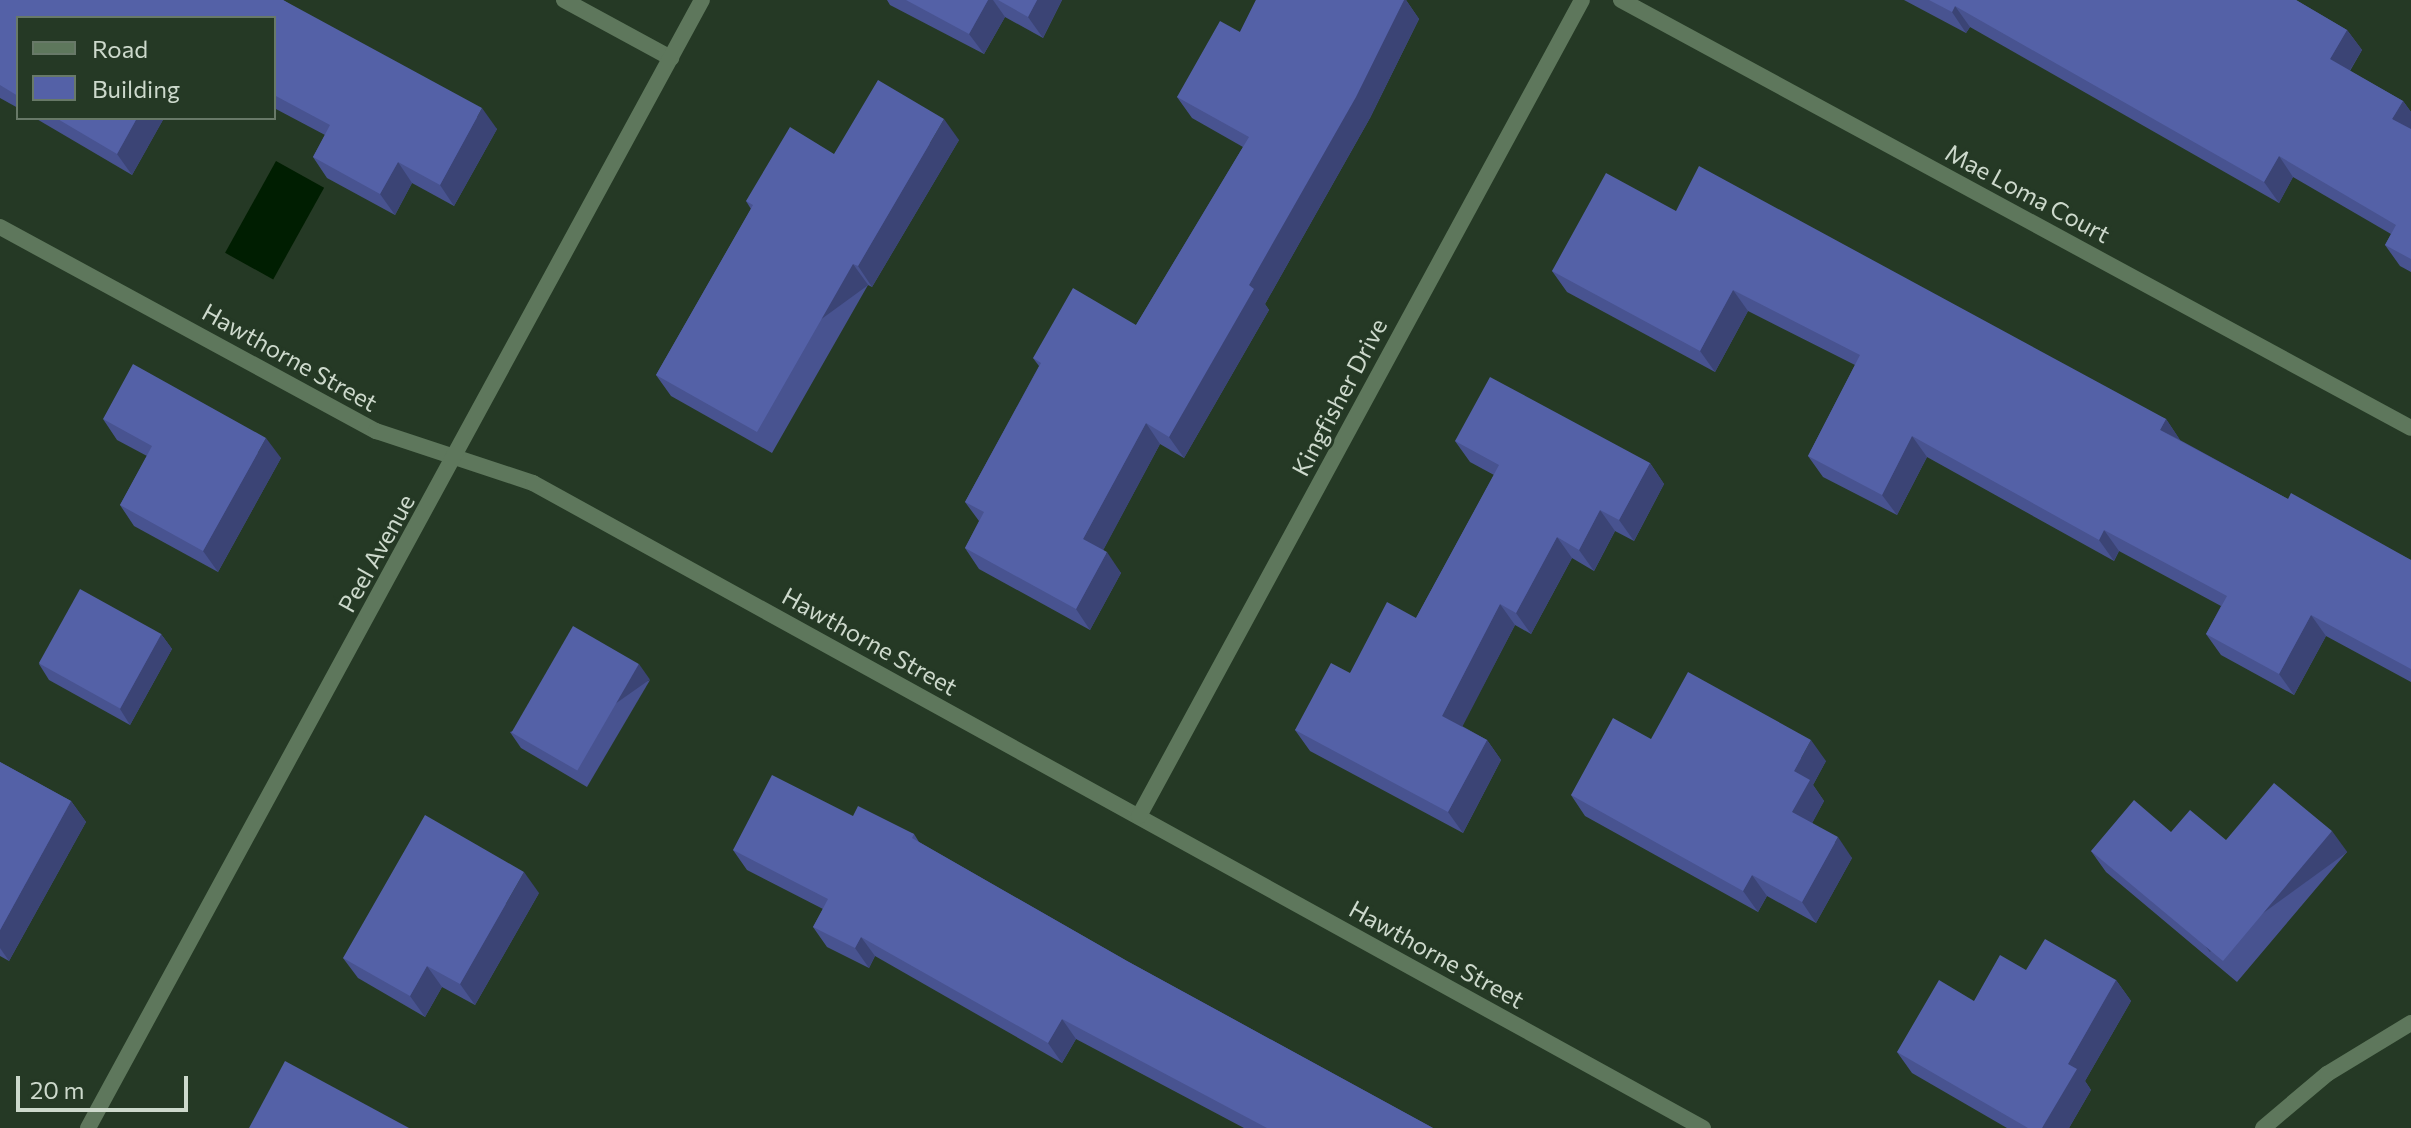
<!DOCTYPE html>
<html>
<head>
<meta charset="utf-8">
<style>
  body { margin:0 }
  #map { position:relative; width:2411px; height:1128px; overflow:hidden; background:#253925; font-family:Commissioner,sans-serif }
  div>[style] { position:absolute }
  [style*='--x'] { left:calc(var(--x)*1px); top:calc(var(--y)*1px); width:calc(var(--w)*1px); rotate:calc(var(--a)*1deg) }
  .water>* { inset:0; background:#001e01; transform-origin:0 0 }
  .minor>* { height:16px; margin:-8px; padding:0 8px; transform-origin:8px; border-radius:8px; background:#5e775c }
  .tertiary>* { height:16px; margin:-8px; padding:0 8px; transform-origin:8px; border-radius:8px; background:#5e775c }
  .wall>* { inset:0; background:#485390 }
  .shaded-wall>* { inset:0; background:#3b4475; transform-origin:0 0 }
  .building>* { inset:0; background:#5461a7; transform-origin:0 0 }
  span { translate:-50% -50%; white-space:nowrap; text-align:center; line-height:1.15; -webkit-text-stroke:6px #253925; paint-order:stroke }
  .street-label { font-size:24px; color:#cdd9cc }
  .legend { position:absolute; left:16px; top:16px; width:260px; height:104px; box-sizing:border-box; background:#253925; border:2px solid #687968; margin:0; padding:10px 14px; list-style:none; font-size:24px; color:#cdd9cc }
  .legend li { display:flex; align-items:center; gap:16px; height:40px }
  .legend b { width:40px; border:2px solid #687968 }
  .scale { position:absolute; left:16px; top:1076px; width:172px; height:36px; box-sizing:border-box; border:4px solid #cdd9cc; border-top:0; padding-left:10px; font-size:24px; line-height:28px; white-space:nowrap; color:#cdd9cc; -webkit-text-stroke:6px #253925; paint-order:stroke }
</style>
</head>
<body>
<div id="map">
  <div class="water">
    <i style="left:276px;top:161px;width:55px;height:105px;rotate:29deg"></i>
  </div>
  <div class="minor">
    <i style="--x:564;--y:0;--w:122;--a:28.5"></i>
    <i style="--x:1621;--y:0;--w:898;--a:28.45"></i>
    <i style="--x:0;--y:227;--w:428;--a:28.5"></i>
    <i style="--x:376;--y:431;--w:165;--a:18.3"></i>
    <i style="--x:533;--y:483;--w:1336;--a:28.87"></i>
    <i style="--x:1139;--y:816;--w:928;--a:-61.5"></i>
    <i style="--x:2263;--y:1128;--w:84;--a:-40.2"></i>
    <i style="--x:2327;--y:1074;--w:98;--a:-31.3"></i>
  </div>
  <div class="tertiary">
    <i style="--x:88;--y:1128;--w:1284;--a:-61.44"></i>
  </div>
  <div class="wall">
    <i style="clip-path:polygon(0 0,283px 0,497px 129px,454px 206px,412px 183px,395px 215px,327px 178px,313px 157px,325px 135px,274px 108px,274px 18px,18px 18px,18px 108px,0 98px)"></i>
    <i style="clip-path:polygon(887px 0,1062px 0,1043px 38px,1005px 17px,984px 54px,890px 5px)"></i>
    <i style="clip-path:polygon(1256px 0,1406px 0,1419px 19px,1370px 118px,1265px 304px,1269px 310px,1184px 458px,1160px 444px,1103px 550px,1121px 573px,1090px 630px,979px 569px,965px 548px,979px 521px,965px 502px,1039px 366px,1033px 358px,1136px 325px,1243px 147px,1192px 118px,1177px 97px,1240px 32px)"></i>
    <i style="clip-path:polygon(1904px 0,2296px 0,2347px 30px,2362px 50px,2350px 71px,2403px 101px,2411px 112px,2411px 272px,2400px 266px,2385px 245px,2391px 234px,2293px 177px,2279px 203px,1970px 27px,1966px 33px)"></i>
    <i style="clip-path:polygon(35px 118px,164px 118px,132px 175px)"></i>
    <i style="clip-path:polygon(959px 140px,872px 287px,868px 285px,772px 453px,671px 396px,656px 375px,751px 209px,746px 201px,834px 154px)"></i>
    <i style="clip-path:polygon(1676px 211px,2166px 419px,2180px 440px,2288px 499px,2411px 560px,2411px 682px,2326px 636px,2294px 695px,2221px 655px,2206px 634px,2221px 606px,2119px 551px,2114px 561px,1927px 457px,1897px 515px,1823px 477px,1808px 456px,1855px 365px,1748px 311px,1715px 372px,1567px 292px,1552px 271px)"></i>
    <i style="clip-path:polygon(103px 419px,281px 458px,218px 572px,134px 526px,120px 505px,147px 456px,117px 440px)"></i>
    <i style="clip-path:polygon(1455px 441px,1650px 463px,1664px 484px,1634px 541px,1615px 531px,1594px 571px,1572px 558px,1531px 634px,1515px 625px,1462px 726px,1487px 740px,1501px 760px,1463px 833px,1310px 751px,1295px 730px,1350px 673px,1416px 618px,1494px 475px,1470px 462px)"></i>
    <i style="clip-path:polygon(161px 634px,172px 649px,130px 725px,49px 680px,39px 664px)"></i>
    <i style="clip-path:polygon(650px 680px,587px 787px,521px 748px,510px 732px)"></i>
    <i style="clip-path:polygon(1651px 739px,1826px 761px,1813px 785px,1824px 801px,1812px 823px,1852px 858px,1816px 923px,1767px 896px,1758px 912px,1585px 816px,1571px 795px)"></i>
    <i style="clip-path:polygon(0 762px,71px 801px,86px 822px,9px 961px,0 956px)"></i>
    <i style="clip-path:polygon(853px 816px,914px 834px,919px 842px,1127px 961px,1433px 1128px,1244px 1128px,1076px 1039px,1062px 1063px,875px 956px,869px 968px,827px 947px,813px 927px,823px 909px,747px 870px,733px 850px)"></i>
    <i style="clip-path:polygon(2171px 832px,2226px 840px,2347px 852px,2237px 982px,2106px 872px,2091px 851px)"></i>
    <i style="clip-path:polygon(539px 893px,475px 1005px,442px 987px,425px 1017px,358px 978px,343px 958px)"></i>
    <i style="clip-path:polygon(2026px 970px,2116px 980px,2131px 1001px,2085px 1081px,2091px 1090px,2069px 1128px,2007px 1128px,1912px 1073px,1897px 1052px,1974px 1001px)"></i>
  </div>
  <div class="shaded-wall">
    <i style="clip-path:polygon(988px 0,993px 0,1005px 17px,984px 54px,969px 34px)"></i>
    <i style="clip-path:polygon(1037px 0,1062px 0,1043px 38px,1028px 17px)"></i>
    <i style="clip-path:polygon(1404px 0,1406px 0,1419px 19px,1370px 118px,1265px 304px,1269px 310px,1184px 458px,1169px 437px,1249px 285px)"></i>
    <i style="clip-path:polygon(1955px 6px,1970px 27px,1966px 33px,1952px 12px)"></i>
    <i style="clip-path:polygon(2347px 30px,2362px 50px,2344px 80px,2330px 59px)"></i>
    <i style="clip-path:polygon(2403px 101px,2411px 112px,2411px 133px,2392px 119px)"></i>
    <i style="clip-path:polygon(482px 108px,497px 129px,454px 206px,440px 185px)"></i>
    <i style="clip-path:polygon(137px 118px,164px 118px,132px 175px,117px 154px)"></i>
    <i style="clip-path:polygon(944px 119px,959px 140px,872px 287px,858px 266px)"></i>
    <i style="clip-path:polygon(2279px 156px,2293px 177px,2279px 203px,2264px 182px)"></i>
    <i style="clip-path:polygon(398px 162px,412px 183px,395px 215px,380px 194px)"></i>
    <i style="left:853px;top:264px;width:26px;height:193px;rotate:54deg"></i>
    <i style="clip-path:polygon(1733px 290px,1748px 311px,1715px 372px,1700px 351px)"></i>
    <i style="clip-path:polygon(2166px 419px,2180px 440px,2160px 430px)"></i>
    <i style="clip-path:polygon(1146px 423px,1160px 444px,1098px 560px,1083px 539px)"></i>
    <i style="clip-path:polygon(1912px 436px,1927px 457px,1897px 515px,1882px 495px)"></i>
    <i style="clip-path:polygon(266px 438px,281px 458px,218px 572px,203px 551px)"></i>
    <i style="clip-path:polygon(1650px 463px,1664px 484px,1634px 541px,1619px 520px)"></i>
    <i style="clip-path:polygon(1600px 510px,1615px 531px,1594px 571px,1579px 550px)"></i>
    <i style="clip-path:polygon(2104px 530px,2119px 551px,2114px 561px,2099px 540px)"></i>
    <i style="clip-path:polygon(1557px 537px,1572px 558px,1531px 634px,1516px 613px)"></i>
    <i style="clip-path:polygon(1107px 552px,1121px 573px,1090px 630px,1076px 609px)"></i>
    <i style="clip-path:polygon(1500px 604px,1515px 625px,1457px 737px,1442px 716px)"></i>
    <i style="clip-path:polygon(2311px 615px,2326px 636px,2294px 695px,2279px 674px)"></i>
    <i style="clip-path:polygon(161px 634px,172px 649px,130px 725px,120px 709px)"></i>
    <i style="left:639px;top:664px;width:19px;height:124px;rotate:55deg"></i>
    <i style="clip-path:polygon(1487px 740px,1501px 760px,1463px 833px,1448px 812px)"></i>
    <i style="clip-path:polygon(1811px 740px,1826px 761px,1813px 785px,1824px 801px,1807px 833px,1792px 812px,1794px 771px)"></i>
    <i style="clip-path:polygon(71px 801px,86px 822px,9px 961px,0 948px,0 930px)"></i>
    <i style="left:2332px;top:831px;width:26px;height:170px;rotate:54deg"></i>
    <i style="clip-path:polygon(1838px 837px,1852px 858px,1816px 923px,1802px 902px)"></i>
    <i style="clip-path:polygon(524px 872px,539px 893px,475px 1005px,460px 984px)"></i>
    <i style="clip-path:polygon(1752px 875px,1767px 896px,1758px 912px,1743px 891px)"></i>
    <i style="clip-path:polygon(861px 937px,875px 956px,869px 968px,855px 948px)"></i>
    <i style="clip-path:polygon(427px 966px,442px 987px,425px 1017px,410px 996px)"></i>
    <i style="clip-path:polygon(2116px 980px,2131px 1001px,2085px 1081px,2091px 1090px,2069px 1128px,2042px 1128px,2068px 1064px)"></i>
    <i style="clip-path:polygon(1062px 1019px,1076px 1039px,1062px 1063px,1048px 1043px)"></i>
  </div>
  <div class="building">
    <i style="clip-path:polygon(0 0,283px 0,482px 108px,440px 185px,398px 162px,380px 194px,313px 157px,330px 125px,274px 95px,274px 18px,18px 18px,18px 96px,0 85px)"></i>
    <i style="clip-path:polygon(906px 0,988px 0,969px 34px)"></i>
    <i style="clip-path:polygon(998px 0,1037px 0,1028px 17px)"></i>
    <i style="clip-path:polygon(1256px 0,1404px 0,1356px 97px,1249px 285px,1254px 289px,1169px 437px,1146px 423px,1083px 539px,1107px 552px,1076px 609px,965px 548px,984px 512px,965px 502px,1041px 363px,1033px 358px,1073px 288px,1136px 325px,1249px 137px,1177px 97px,1220px 21px,1240px 32px)"></i>
    <i style="clip-path:polygon(1929px 0,2296px 0,2347px 30px,2330px 59px,2403px 101px,2392px 119px,2411px 129px,2411px 259px,2385px 245px,2396px 225px,2279px 156px,2264px 182px,1955px 6px,1952px 12px)"></i>
    <i style="clip-path:polygon(878px 80px,944px 119px,858px 266px,853px 264px,757px 432px,656px 375px,753px 205px,746px 201px,790px 127px,834px 154px)"></i>
    <i style="clip-path:polygon(56px 118px,137px 118px,117px 154px)"></i>
    <i style="clip-path:polygon(1699px 166px,2166px 419px,2160px 430px,2288px 499px,2291px 493px,2411px 560px,2411px 669px,2311px 615px,2279px 674px,2206px 634px,2227px 596px,2104px 530px,2099px 540px,1912px 436px,1882px 495px,1808px 456px,1860px 355px,1733px 290px,1700px 351px,1552px 271px,1606px 173px,1676px 211px)"></i>
    <i style="clip-path:polygon(133px 364px,266px 438px,203px 551px,120px 505px,152px 446px,103px 419px)"></i>
    <i style="clip-path:polygon(1490px 377px,1650px 463px,1619px 520px,1600px 510px,1579px 550px,1557px 537px,1516px 613px,1500px 604px,1442px 716px,1487px 740px,1448px 812px,1295px 730px,1331px 663px,1350px 673px,1387px 602px,1416px 618px,1499px 465px,1455px 441px)"></i>
    <i style="left:80px;top:589px;width:93px;height:85px;rotate:29deg"></i>
    <i style="left:573px;top:626px;width:76px;height:123px;rotate:30deg"></i>
    <i style="clip-path:polygon(1688px 672px,1811px 740px,1794px 771px,1810px 780px,1792px 812px,1838px 837px,1802px 902px,1752px 875px,1743px 891px,1571px 795px,1613px 718px,1651px 739px)"></i>
    <i style="clip-path:polygon(0 762px,71px 801px,0 930px)"></i>
    <i style="clip-path:polygon(772px 775px,853px 816px,858px 806px,914px 834px,912px 838px,1127px 961px,1433px 1128px,1267px 1128px,1062px 1019px,1048px 1043px,861px 937px,855px 948px,813px 927px,828px 899px,733px 850px)"></i>
    <i style="clip-path:polygon(2274px 783px,2332px 831px,2223px 961px,2091px 851px,2134px 800px,2171px 832px,2190px 810px,2226px 840px)"></i>
    <i style="clip-path:polygon(425px 815px,524px 872px,460px 984px,427px 966px,410px 996px,343px 958px)"></i>
    <i style="clip-path:polygon(2045px 939px,2116px 980px,2068px 1064px,2077px 1069px,2042px 1128px,2028px 1128px,1897px 1052px,1939px 980px,1974px 1001px,2000px 955px,2026px 970px)"></i>
    <i style="clip-path:polygon(285px 1061px,409px 1128px,249px 1128px)"></i>
  </div>
  <div class="street-label">
    <span style="left:2028px;top:193px;rotate:28deg">Mae Loma Court</span>
    <span style="left:290px;top:357px;rotate:29deg">Hawthorne Street</span>
    <span style="left:1339px;top:397px;rotate:-62deg">Kingfisher Drive</span>
    <span style="left:376px;top:553px;rotate:-61deg">Peel Avenue</span>
    <span style="left:870px;top:641px;rotate:29deg">Hawthorne Street</span>
    <span style="left:1437px;top:954px;rotate:29deg">Hawthorne Street</span>
  </div>
  <ul class="legend">
  <li><b style="height:10px;background:#5e775c"></b>Road</li>
  <li><b style="height:22px;background:#5461a7"></b>Building</li>
  </ul>
  <div class="scale">20 m</div>
</div>
</body>
</html>
